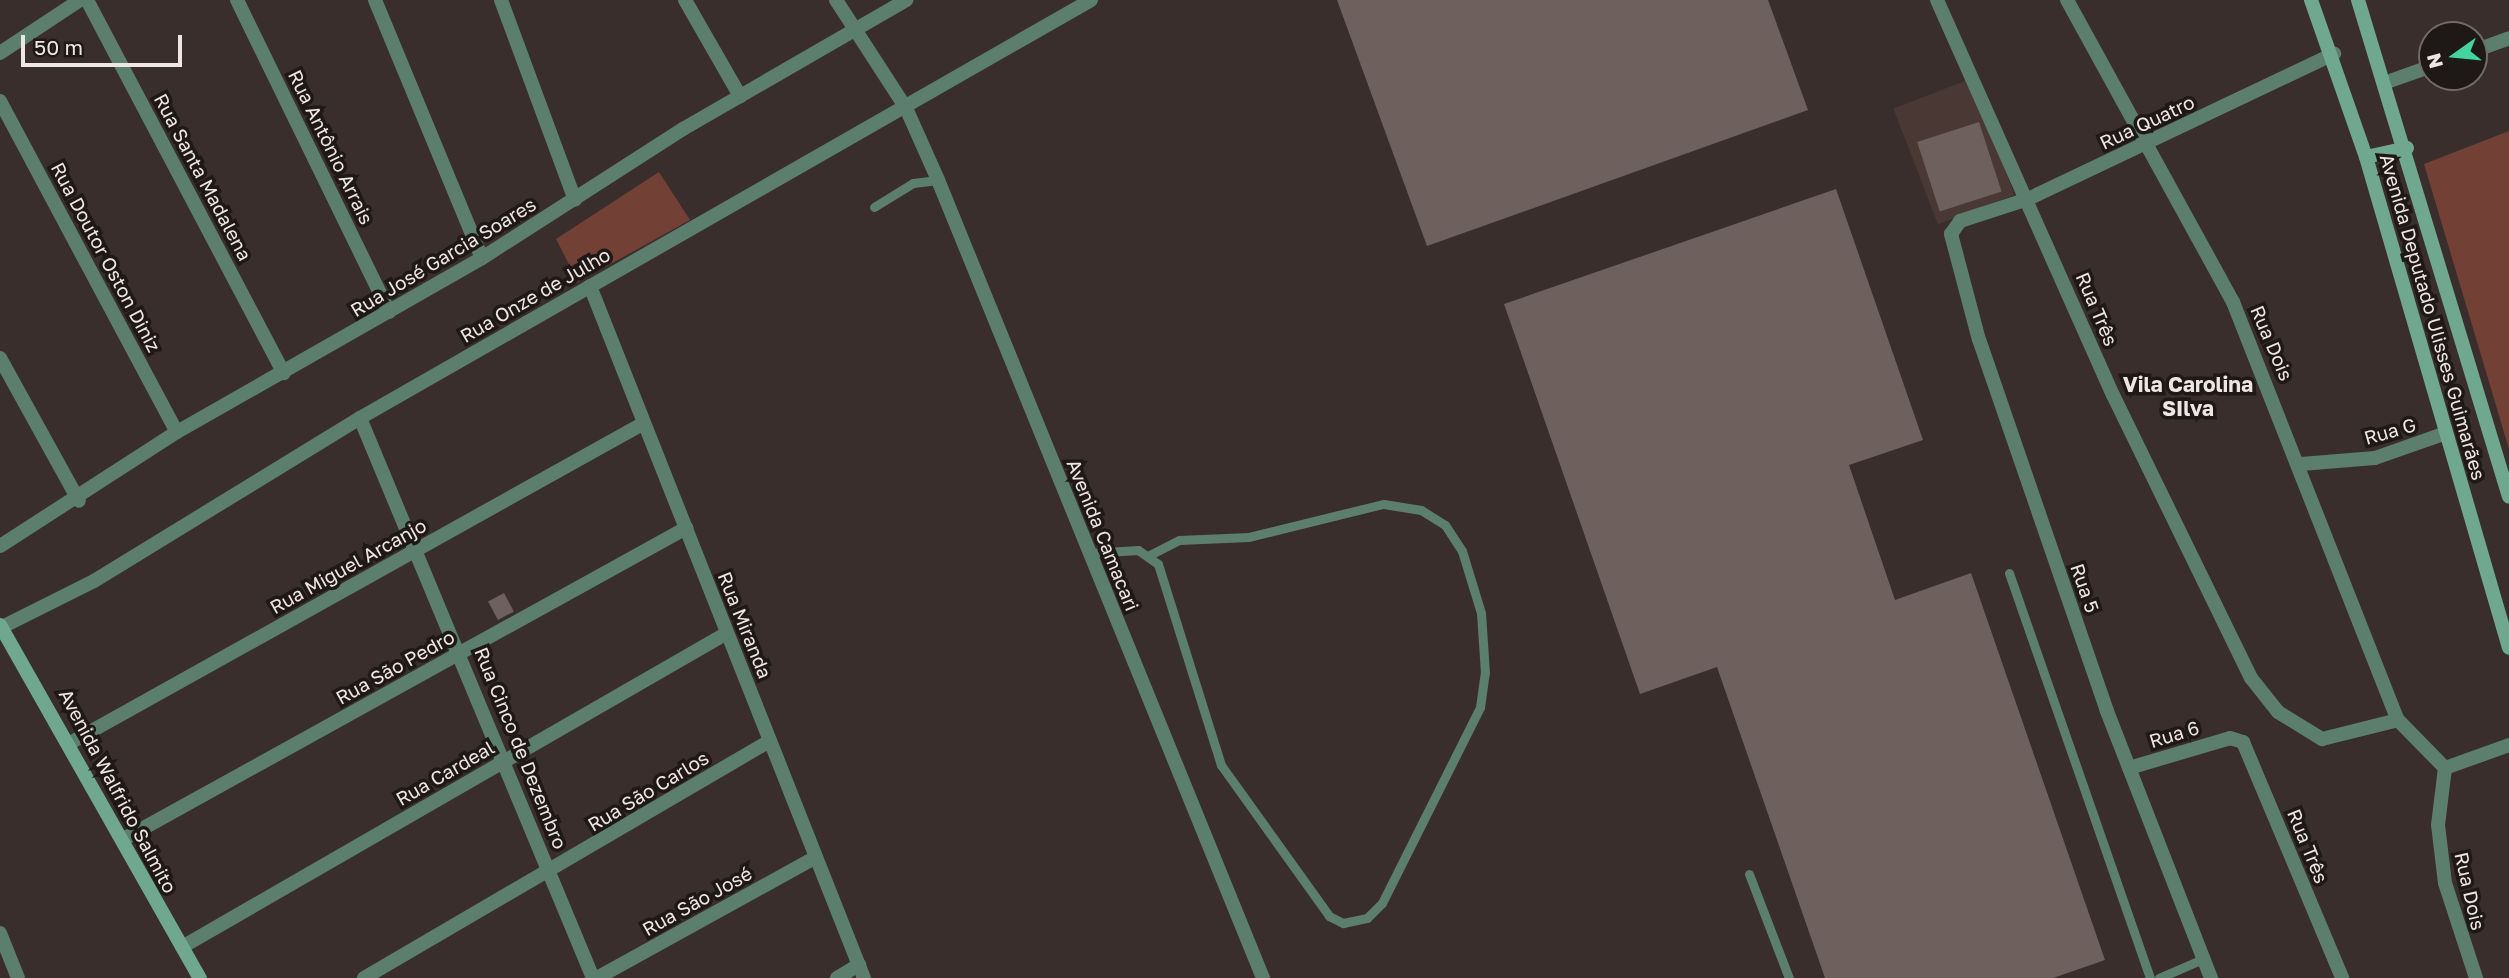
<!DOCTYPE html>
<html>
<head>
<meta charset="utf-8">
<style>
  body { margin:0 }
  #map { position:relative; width:2509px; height:978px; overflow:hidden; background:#3a2e2c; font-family:"Golos Text",sans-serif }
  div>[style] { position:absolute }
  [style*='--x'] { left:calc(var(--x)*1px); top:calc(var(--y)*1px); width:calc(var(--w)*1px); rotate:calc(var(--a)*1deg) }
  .built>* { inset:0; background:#493833; transform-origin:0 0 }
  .green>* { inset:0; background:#734035 }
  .building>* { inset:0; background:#6e615d; transform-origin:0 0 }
  .lane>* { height:9px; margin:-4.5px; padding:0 4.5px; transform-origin:4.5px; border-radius:4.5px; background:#5b7e6e }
  .street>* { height:14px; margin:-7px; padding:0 7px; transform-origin:7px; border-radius:7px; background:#5b7e6e }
  .secondary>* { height:14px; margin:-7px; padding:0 7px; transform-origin:7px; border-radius:7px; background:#70a88f }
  span { translate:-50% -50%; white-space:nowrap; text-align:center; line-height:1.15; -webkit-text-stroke:7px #1e1817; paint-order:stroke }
  .street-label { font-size:19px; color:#eee6e4 }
  .neighbourhood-label { font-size:21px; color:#eee6e4; font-weight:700 }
  .north { position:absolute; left:2418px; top:21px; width:70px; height:70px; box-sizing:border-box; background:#1e1817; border:2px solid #716a69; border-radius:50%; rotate:255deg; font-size:19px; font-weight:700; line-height:28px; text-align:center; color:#eee6e4 }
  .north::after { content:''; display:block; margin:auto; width:24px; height:32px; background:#44d49f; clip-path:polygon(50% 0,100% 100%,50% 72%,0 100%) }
  .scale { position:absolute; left:21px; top:35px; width:161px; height:32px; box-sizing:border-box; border:4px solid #eee6e4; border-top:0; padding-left:9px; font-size:21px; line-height:24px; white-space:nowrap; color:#eee6e4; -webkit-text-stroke:5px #1e1817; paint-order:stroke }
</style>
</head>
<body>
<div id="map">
  <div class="built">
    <i style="left:1970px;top:79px;width:124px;height:82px;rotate:69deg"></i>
  </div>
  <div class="green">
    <i style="clip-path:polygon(2509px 131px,2509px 449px,2424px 164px)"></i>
    <i style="clip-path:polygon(659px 172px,690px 220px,578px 282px,556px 239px)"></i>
  </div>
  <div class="building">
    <i style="clip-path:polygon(1337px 0,1768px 0,1808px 110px,1427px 246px)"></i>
    <i style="left:1979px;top:122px;width:73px;height:65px;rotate:72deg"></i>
    <i style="clip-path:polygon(1836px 189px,1923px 440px,1849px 465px,1895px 600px,1971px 573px,2105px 960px,2053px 978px,1825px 978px,1717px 667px,1640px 694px,1504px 304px)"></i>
    <i style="left:504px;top:593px;width:21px;height:18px;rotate:62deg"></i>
  </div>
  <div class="lane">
    <i style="--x:874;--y:207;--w:46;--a:-31.6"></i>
    <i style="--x:913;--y:183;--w:25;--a:-7"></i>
    <i style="--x:1090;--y:553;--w:48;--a:-3.6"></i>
    <i style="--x:1138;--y:550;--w:24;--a:35"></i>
    <i style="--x:1158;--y:564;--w:211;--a:72.6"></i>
    <i style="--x:1221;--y:765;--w:186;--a:54.4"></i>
    <i style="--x:1329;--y:916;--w:16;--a:27"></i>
    <i style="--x:1343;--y:923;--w:25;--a:-12"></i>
    <i style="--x:1367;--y:918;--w:21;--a:-45"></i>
    <i style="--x:1382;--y:903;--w:219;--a:-63.4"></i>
    <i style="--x:1480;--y:707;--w:34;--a:-82"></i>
    <i style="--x:1485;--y:673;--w:60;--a:-93.8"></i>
    <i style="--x:1481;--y:613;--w:65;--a:-107"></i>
    <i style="--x:1462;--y:551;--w:31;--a:-123"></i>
    <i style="--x:1445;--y:525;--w:28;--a:-148"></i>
    <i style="--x:1421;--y:510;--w:38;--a:-171"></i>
    <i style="--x:1383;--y:504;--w:138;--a:166.2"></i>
    <i style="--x:1249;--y:537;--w:70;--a:177.5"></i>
    <i style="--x:1179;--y:540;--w:33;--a:153"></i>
    <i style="--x:2009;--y:573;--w:429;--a:70.8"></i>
    <i style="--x:1749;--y:874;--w:111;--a:69"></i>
    <i style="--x:2159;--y:978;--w:48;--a:-23.4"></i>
  </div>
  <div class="street">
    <i style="--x:87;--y:0;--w:422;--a:62.2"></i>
    <i style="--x:237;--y:0;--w:347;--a:64"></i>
    <i style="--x:375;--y:0;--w:279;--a:67.5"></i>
    <i style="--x:501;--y:0;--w:213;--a:69.7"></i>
    <i style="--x:685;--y:0;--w:111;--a:60.2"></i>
    <i style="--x:836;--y:0;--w:129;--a:57.1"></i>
    <i style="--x:906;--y:108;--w:79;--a:66"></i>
    <i style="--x:938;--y:180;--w:862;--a:67.84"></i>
    <i style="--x:1937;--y:0;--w:432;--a:66"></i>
    <i style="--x:2113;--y:395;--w:315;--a:64"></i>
    <i style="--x:2251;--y:678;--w:43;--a:51.5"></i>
    <i style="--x:2278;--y:712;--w:52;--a:31.5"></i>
    <i style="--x:2322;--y:739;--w:78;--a:-14"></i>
    <i style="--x:2067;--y:0;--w:345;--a:61.2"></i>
    <i style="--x:2233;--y:302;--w:449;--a:68.5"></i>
    <i style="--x:2398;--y:720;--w:67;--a:45.6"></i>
    <i style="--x:2474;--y:51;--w:37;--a:-20"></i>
    <i style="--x:0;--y:53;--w:96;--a:-33.5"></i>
    <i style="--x:2387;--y:82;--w:48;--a:-19.6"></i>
    <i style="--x:0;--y:101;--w:375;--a:61.9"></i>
    <i style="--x:590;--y:286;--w:744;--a:68.4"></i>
    <i style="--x:0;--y:358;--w:163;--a:61.1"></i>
    <i style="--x:360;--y:418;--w:607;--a:67.41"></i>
    <i style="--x:2301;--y:464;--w:74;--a:-4.6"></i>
    <i style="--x:2375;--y:458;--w:75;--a:-19.4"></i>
    <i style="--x:0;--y:546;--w:211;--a:-32.8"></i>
    <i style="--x:177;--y:432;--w:351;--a:-29.7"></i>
    <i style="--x:482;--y:258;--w:239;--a:-32.7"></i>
    <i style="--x:683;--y:129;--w:258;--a:-30"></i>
    <i style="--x:0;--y:628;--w:105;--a:-26.6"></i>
    <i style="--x:94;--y:581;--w:312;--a:-31.5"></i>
    <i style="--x:360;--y:418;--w:842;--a:-29.76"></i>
    <i style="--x:70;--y:743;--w:657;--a:-29.14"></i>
    <i style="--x:2129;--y:768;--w:105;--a:-16.5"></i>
    <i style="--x:2230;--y:738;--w:14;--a:17"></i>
    <i style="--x:2243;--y:742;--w:256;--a:67.2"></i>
    <i style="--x:2445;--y:768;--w:57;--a:97"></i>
    <i style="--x:2438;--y:825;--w:58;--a:83.1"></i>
    <i style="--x:2445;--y:883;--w:100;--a:71.9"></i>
    <i style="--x:2445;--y:768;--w:68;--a:-19.8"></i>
    <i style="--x:122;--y:840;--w:645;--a:-28.95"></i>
    <i style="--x:0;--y:933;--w:48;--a:68.2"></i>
    <i style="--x:182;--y:947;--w:629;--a:-29.95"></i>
    <i style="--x:364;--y:978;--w:470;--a:-30.3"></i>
    <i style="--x:597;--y:978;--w:250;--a:-28.9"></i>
    <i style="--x:837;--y:978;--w:26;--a:-31"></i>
    <i style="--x:2211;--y:978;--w:287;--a:-111.3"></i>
    <i style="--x:2107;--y:711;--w:392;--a:-109"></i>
    <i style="--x:1979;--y:340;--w:110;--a:-104.8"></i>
    <i style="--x:1951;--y:234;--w:16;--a:-55"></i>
    <i style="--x:1960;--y:221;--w:71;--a:-17.9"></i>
    <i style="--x:2028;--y:199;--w:339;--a:-25.4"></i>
  </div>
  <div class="secondary">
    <i style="--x:2311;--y:0;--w:166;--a:70.7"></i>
    <i style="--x:2366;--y:157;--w:511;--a:73.76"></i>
    <i style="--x:2358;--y:0;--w:519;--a:73.1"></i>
    <i style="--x:2366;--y:157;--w:42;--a:-12.4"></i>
    <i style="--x:0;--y:625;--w:406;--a:60.5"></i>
  </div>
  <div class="street-label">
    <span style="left:2147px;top:122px;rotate:-25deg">Rua Quatro</span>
    <span style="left:331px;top:147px;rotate:64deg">Rua Antônio Arrais</span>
    <span style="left:203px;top:177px;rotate:62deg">Rua Santa Madalena</span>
    <span style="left:106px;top:257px;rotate:62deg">Rua Doutor Oston Diniz</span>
    <span style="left:443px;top:257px;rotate:-31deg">Rua José Garcia Soares</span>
    <span style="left:535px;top:295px;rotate:-30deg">Rua Onze de Julho</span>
    <span style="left:2097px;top:309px;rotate:67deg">Rua Três</span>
    <span style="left:2433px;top:317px;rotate:74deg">Avenida Deputado Ulisses Guimarães</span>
    <span style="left:2272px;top:343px;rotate:67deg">Rua Dois</span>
    <span style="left:2390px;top:431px;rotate:-16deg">Rua G</span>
    <span style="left:1103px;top:535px;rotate:68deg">Avenida Camacari</span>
    <span style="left:348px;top:566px;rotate:-29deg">Rua Miguel Arcanjo</span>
    <span style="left:2085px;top:588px;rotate:71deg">Rua 5</span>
    <span style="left:745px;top:625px;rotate:68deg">Rua Miranda</span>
    <span style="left:395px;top:667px;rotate:-29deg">Rua São Pedro</span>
    <span style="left:2174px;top:734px;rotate:-17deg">Rua 6</span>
    <span style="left:521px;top:748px;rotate:68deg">Rua Cinco de Dezembro</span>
    <span style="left:445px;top:773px;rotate:-30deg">Rua Cardeal</span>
    <span style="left:118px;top:791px;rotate:62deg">Avenida Walfrido Salmito</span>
    <span style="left:648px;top:791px;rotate:-31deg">Rua São Carlos</span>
    <span style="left:2308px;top:846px;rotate:68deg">Rua Três</span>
    <span style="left:2470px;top:891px;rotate:77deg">Rua Dois</span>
    <span style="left:697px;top:901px;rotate:-29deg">Rua São José</span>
  </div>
  <div class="neighbourhood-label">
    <span style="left:2188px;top:396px">Vila Carolina<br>SIlva</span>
  </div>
  <div class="north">N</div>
  <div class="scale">50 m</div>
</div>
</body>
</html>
